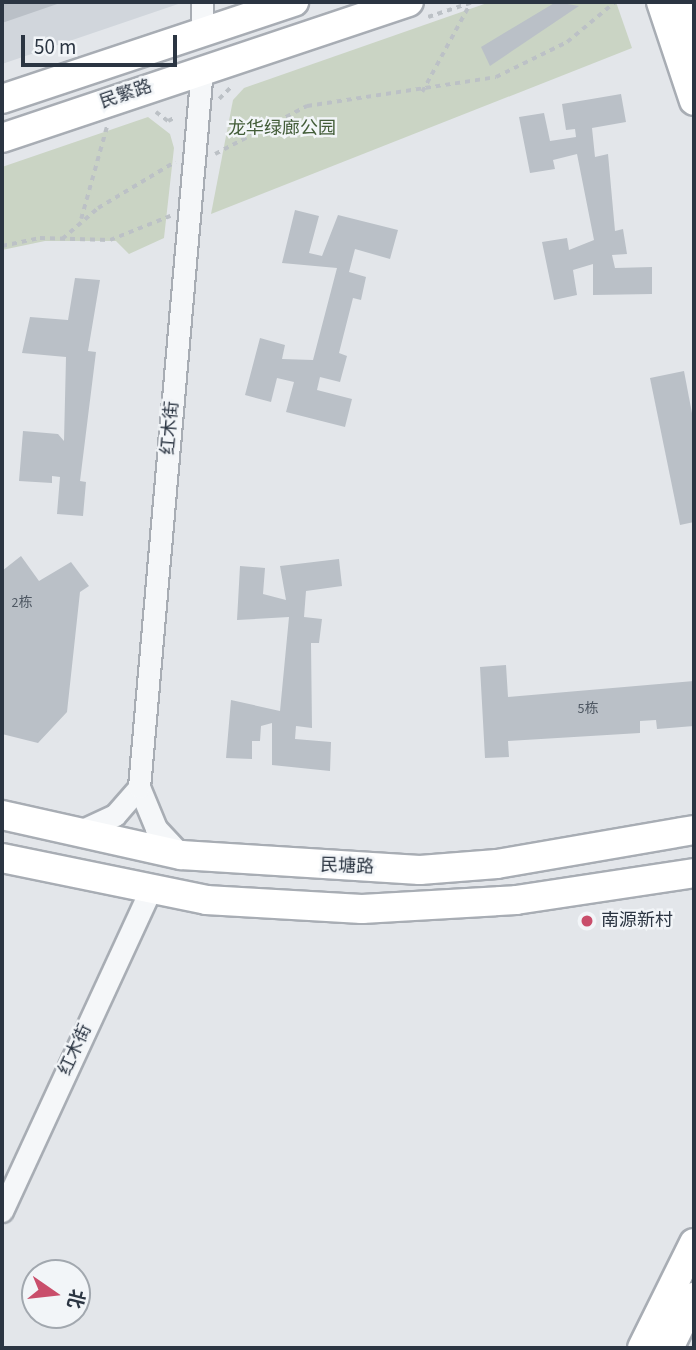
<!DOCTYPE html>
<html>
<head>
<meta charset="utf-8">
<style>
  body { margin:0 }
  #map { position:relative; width:696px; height:1350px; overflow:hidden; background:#e3e6ea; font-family:"Source Sans 3","Noto Sans SC",sans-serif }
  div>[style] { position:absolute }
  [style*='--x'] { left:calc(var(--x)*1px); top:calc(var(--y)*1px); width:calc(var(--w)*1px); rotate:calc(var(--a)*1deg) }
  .built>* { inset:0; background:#d1d6dc }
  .green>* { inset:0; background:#cad4c4 }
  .building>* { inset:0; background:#bac0c7 }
  .path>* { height:3.5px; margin-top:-1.75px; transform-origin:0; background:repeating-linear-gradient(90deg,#bcc1c6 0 5px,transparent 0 10px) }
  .roads { filter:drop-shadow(2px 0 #a8adb4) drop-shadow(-2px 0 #a8adb4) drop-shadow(0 2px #a8adb4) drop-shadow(0 -2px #a8adb4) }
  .street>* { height:21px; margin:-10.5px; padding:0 10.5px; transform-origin:10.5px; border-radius:10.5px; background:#f5f7f9 }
  .secondary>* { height:28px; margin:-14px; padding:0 14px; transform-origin:14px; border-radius:14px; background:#fff }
  .dots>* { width:19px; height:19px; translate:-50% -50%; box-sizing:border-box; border:4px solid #f2f5f8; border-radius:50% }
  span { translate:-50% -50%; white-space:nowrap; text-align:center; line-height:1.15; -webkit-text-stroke:5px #f2f5f8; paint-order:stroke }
  .number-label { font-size:14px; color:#4f5863 }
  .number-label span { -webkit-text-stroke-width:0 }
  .street-label { font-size:18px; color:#2b3542 }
  .park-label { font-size:18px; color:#435d39 }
  .poi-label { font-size:18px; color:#2b3542 }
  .left { translate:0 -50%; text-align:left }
  .frame { position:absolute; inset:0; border:4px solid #2b3542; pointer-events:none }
  .north { position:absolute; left:21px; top:1259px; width:70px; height:70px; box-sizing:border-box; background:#f2f5f8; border:2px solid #a2a8af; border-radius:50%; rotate:104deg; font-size:19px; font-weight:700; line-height:28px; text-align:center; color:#2b3542 }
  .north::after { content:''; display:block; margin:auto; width:24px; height:32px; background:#c94e6b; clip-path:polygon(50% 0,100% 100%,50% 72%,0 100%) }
  .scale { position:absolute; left:21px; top:35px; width:156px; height:32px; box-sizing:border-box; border:4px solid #2b3542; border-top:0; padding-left:9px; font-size:21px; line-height:24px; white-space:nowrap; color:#2b3542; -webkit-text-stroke:5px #f2f5f8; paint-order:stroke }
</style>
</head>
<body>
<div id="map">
  <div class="built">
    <i style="clip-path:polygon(2px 2px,184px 2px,2px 64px)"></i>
  </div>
  <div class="green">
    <i style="clip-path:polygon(490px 2px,616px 2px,632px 48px,211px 214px,233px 100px,244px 88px)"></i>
    <i style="clip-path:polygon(148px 117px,170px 134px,174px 148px,164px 238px,129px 254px,116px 241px,45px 241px,2px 250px,2px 167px)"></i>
  </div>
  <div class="building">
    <i style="clip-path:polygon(2px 2px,63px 2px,2px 23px)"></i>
    <i style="clip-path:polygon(556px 2px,579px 6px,490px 66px,481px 47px)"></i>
    <i style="clip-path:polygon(621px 94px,626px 122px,592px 128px,595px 157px,608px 154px,615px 231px,623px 229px,627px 254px,612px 255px,615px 268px,652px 267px,652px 294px,593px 295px,593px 264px,573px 270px,577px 295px,554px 300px,542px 242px,567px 238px,569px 250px,594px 240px,577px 154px,553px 160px,555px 169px,530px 173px,519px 117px,544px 113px,550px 141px,576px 137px,575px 129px,566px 130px,562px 104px)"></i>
    <i style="clip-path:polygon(295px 210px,319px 216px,309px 253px,322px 256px,338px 215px,398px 230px,390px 259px,355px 249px,349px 272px,366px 277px,361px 300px,353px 298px,339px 353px,347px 356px,340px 382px,320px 377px,317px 390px,352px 399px,345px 427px,286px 412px,294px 382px,277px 378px,271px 402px,245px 395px,260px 338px,285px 345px,282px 359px,313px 360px,337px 268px,282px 263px)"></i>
    <i style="clip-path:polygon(75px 278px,100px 280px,88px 351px,96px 352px,80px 481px,86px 482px,83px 516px,57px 514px,60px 477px,52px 476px,52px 483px,19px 481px,23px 431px,58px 434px,64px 441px,66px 357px,22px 353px,30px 317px,68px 320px)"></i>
    <i style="clip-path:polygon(684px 371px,694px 424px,694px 522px,680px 525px,650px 378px)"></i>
    <i style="clip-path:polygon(21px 556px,39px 581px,71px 562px,89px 586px,80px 592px,67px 712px,38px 743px,2px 734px,2px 571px)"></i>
    <i style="clip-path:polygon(339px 559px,342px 586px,306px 591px,304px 617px,322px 619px,319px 643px,311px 643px,312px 728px,296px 726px,295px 739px,331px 742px,330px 771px,272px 765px,272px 723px,261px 726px,260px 741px,252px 741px,252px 759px,226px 758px,231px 700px,280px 711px,289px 617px,237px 620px,240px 566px,265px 568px,263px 594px,286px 600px,280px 566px)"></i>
    <i style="clip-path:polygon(506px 665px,508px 697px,694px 681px,694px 726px,657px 729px,656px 720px,640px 721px,640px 733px,508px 741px,509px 757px,485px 758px,480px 667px)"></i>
  </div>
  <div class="path">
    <i style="--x:428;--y:17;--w:47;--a:-18.4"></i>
    <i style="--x:422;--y:92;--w:100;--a:-61.4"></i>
    <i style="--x:219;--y:99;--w:16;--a:-45"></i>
    <i style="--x:156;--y:112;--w:15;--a:37"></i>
    <i style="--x:168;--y:121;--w:9;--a:-27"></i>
    <i style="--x:215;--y:154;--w:104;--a:-27.6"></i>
    <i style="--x:307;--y:106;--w:191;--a:-8.7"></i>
    <i style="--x:496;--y:77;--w:79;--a:-26.2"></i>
    <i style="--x:567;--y:42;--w:62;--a:-39.8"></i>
    <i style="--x:81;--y:219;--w:97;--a:-74.4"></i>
    <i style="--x:62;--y:239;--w:48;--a:-40.7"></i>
    <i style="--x:98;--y:208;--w:90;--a:-30.9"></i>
    <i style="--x:2;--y:246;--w:39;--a:-12"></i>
    <i style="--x:40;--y:238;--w:70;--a:1.6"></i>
    <i style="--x:110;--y:240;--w:65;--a:-21.8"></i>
  </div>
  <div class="roads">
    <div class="street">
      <i style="--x:202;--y:2;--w:29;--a:90"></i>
      <i style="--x:78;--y:832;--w:41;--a:-24.7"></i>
      <i style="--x:115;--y:815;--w:37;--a:-49"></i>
      <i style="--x:181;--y:855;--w:37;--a:-133"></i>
      <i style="--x:156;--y:828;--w:44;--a:-112.5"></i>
      <i style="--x:139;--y:787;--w:721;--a:-84.99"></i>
      <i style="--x:2;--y:1211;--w:353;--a:-65.2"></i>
    </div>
    <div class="secondary">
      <i style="--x:661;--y:2;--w:104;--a:71.6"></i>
      <i style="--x:682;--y:2;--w:39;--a:72"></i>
      <i style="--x:2;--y:99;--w:308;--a:-18.4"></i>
      <i style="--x:2;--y:138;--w:429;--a:-18.5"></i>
      <i style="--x:2;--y:815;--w:183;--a:12.6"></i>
      <i style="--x:181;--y:855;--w:239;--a:3.6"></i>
      <i style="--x:420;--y:870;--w:77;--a:-4.5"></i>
      <i style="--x:497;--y:864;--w:200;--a:-9.8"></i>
      <i style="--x:2;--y:858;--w:208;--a:11.6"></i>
      <i style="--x:206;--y:900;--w:156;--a:3.3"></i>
      <i style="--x:362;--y:909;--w:154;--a:-3.3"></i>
      <i style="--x:516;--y:900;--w:180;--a:-8.6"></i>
      <i style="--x:642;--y:1348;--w:117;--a:-63.7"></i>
      <i style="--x:669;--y:1348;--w:57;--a:-63.9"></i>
    </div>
  </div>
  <div class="dots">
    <i style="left:587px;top:921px;background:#c94e6b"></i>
  </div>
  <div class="number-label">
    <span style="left:22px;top:603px">2栋</span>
    <span style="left:588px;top:709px">5栋</span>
  </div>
  <div class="street-label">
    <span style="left:126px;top:95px;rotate:-19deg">民繁路</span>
    <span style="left:171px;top:428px;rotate:-85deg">红木街</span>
    <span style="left:347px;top:867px;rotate:2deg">民塘路</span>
    <span style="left:76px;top:1050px;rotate:-65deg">红木街</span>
  </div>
  <div class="park-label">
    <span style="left:282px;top:129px">龙华绿廊公园</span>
  </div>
  <div class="poi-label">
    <span class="left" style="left:601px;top:921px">南源新村</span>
  </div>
  <div class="frame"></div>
  <div class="north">北</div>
  <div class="scale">50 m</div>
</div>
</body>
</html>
